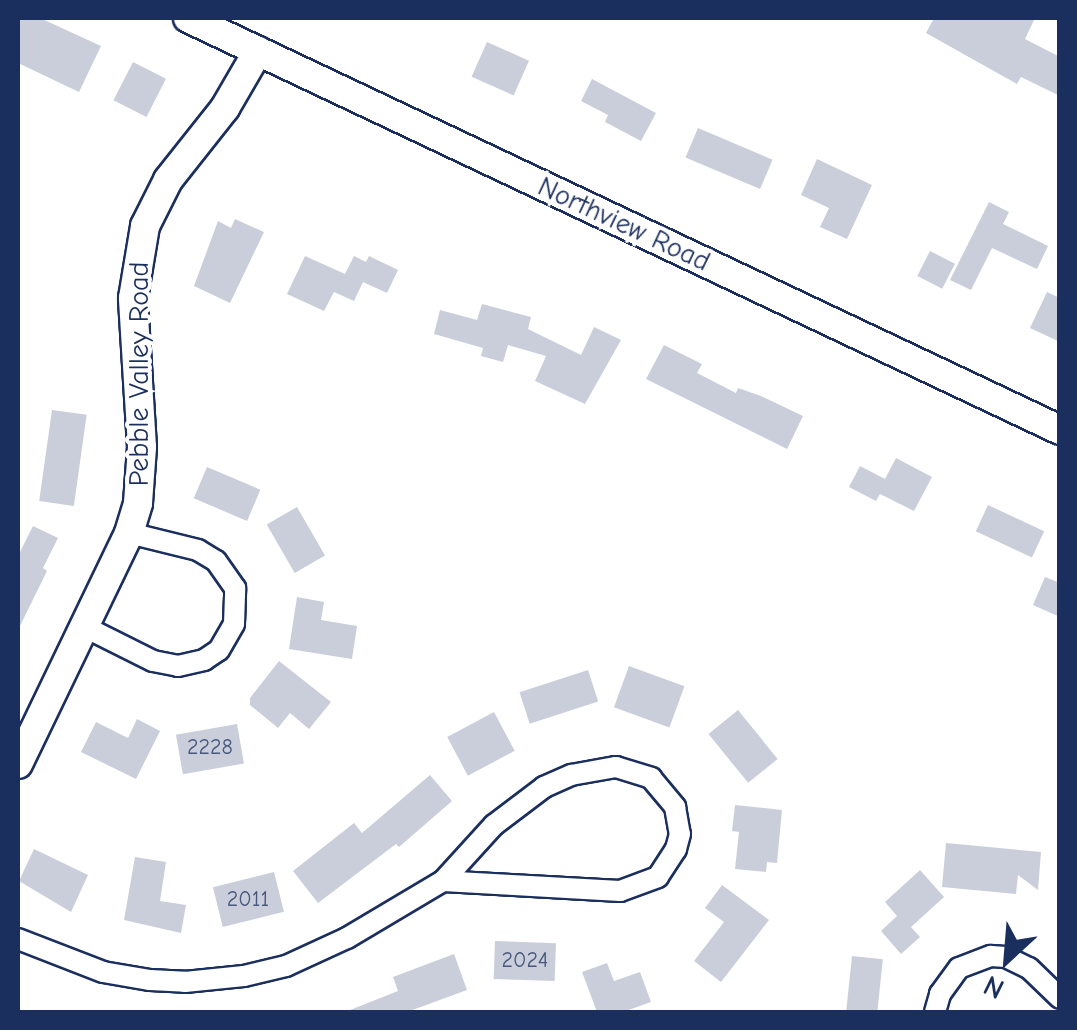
<!DOCTYPE html>
<html>
<head>
<meta charset="utf-8">
<style>
  body { margin:0 }
  #map { position:relative; width:1077px; height:1030px; overflow:hidden; background:#fff; font-family:"Comic Neue",sans-serif }
  div>[style] { position:absolute }
  [style*='--x'] { left:calc(var(--x)*1px); top:calc(var(--y)*1px); width:calc(var(--w)*1px); rotate:calc(var(--a)*1deg) }
  .building>* { inset:0; background:#caceda; transform-origin:0 0 }
  .roads { filter:drop-shadow(2px 0 #1b2f5e) drop-shadow(-2px 0 #1b2f5e) drop-shadow(0 2px #1b2f5e) drop-shadow(0 -2px #1b2f5e) }
  .street>* { height:20px; margin:-10px; padding:0 10px; transform-origin:10px; border-radius:10px; background:#fff }
  .secondary>* { height:28px; margin:-14px; padding:0 14px; transform-origin:14px; border-radius:14px; background:#fff }
  span { translate:-50% -50%; white-space:nowrap; text-align:center; line-height:1.15; -webkit-text-stroke:8px #fff; paint-order:stroke }
  .number-label { font-size:22px; color:#47577d }
  .number-label span { -webkit-text-stroke-width:0 }
  .street-label { font-size:28px; color:#1b2f5e }
  .frame { position:absolute; inset:0; border:20px solid #1b2f5e; pointer-events:none }
  .north { position:absolute; left:957px; top:910px; width:100px; height:100px; -webkit-text-stroke:8px #fff; paint-order:stroke; rotate:206deg; font-size:28px; font-weight:700; line-height:40px; text-align:center; color:#1b2f5e }
  .north::after { content:''; display:block; margin:auto; width:35px; height:45px; background:#1b2f5e; clip-path:polygon(50% 0,100% 100%,50% 72%,0 100%) }
</style>
</head>
<body>
<div id="map">
  <div class="building">
    <i style="clip-path:polygon(18px 18px,40px 18px,101px 46px,79px 92px,18px 63px)"></i>
    <i style="clip-path:polygon(934px 18px,1035px 18px,1025px 39px,1060px 57px,1060px 96px,1021px 77px,1017px 84px,926px 33px)"></i>
    <i style="left:487px;top:42px;width:46px;height:38px;rotate:24deg"></i>
    <i style="left:133px;top:62px;width:37px;height:43px;rotate:27deg"></i>
    <i style="clip-path:polygon(592px 79px,656px 113px,641px 141px,605px 122px,608px 115px,581px 101px)"></i>
    <i style="left:698px;top:128px;width:81px;height:32px;rotate:23deg"></i>
    <i style="clip-path:polygon(817px 159px,872px 185px,847px 239px,820px 227px,829px 208px,801px 195px)"></i>
    <i style="clip-path:polygon(989px 202px,1009px 212px,1003px 224px,1048px 246px,1037px 269px,992px 248px,971px 290px,950px 280px)"></i>
    <i style="clip-path:polygon(235px 219px,264px 232px,230px 303px,194px 286px,218px 221px,231px 228px)"></i>
    <i style="left:930px;top:251px;width:28px;height:28px;rotate:27deg"></i>
    <i style="clip-path:polygon(305px 256px,345px 274px,354px 256px,366px 262px,369px 256px,398px 270px,387px 293px,363px 282px,354px 301px,334px 292px,324px 311px,287px 294px)"></i>
    <i style="clip-path:polygon(1047px 292px,1060px 298px,1060px 342px,1030px 328px)"></i>
    <i style="clip-path:polygon(482px 304px,531px 317px,528px 329px,581px 355px,594px 327px,621px 340px,585px 404px,535px 381px,546px 356px,508px 345px,503px 362px,481px 356px,483px 348px,434px 334px,440px 310px,477px 320px)"></i>
    <i style="clip-path:polygon(664px 345px,702px 364px,697px 373px,736px 393px,738px 388px,761px 396px,803px 416px,787px 449px,646px 379px)"></i>
    <i style="left:52px;top:410px;width:35px;height:92px;rotate:8deg"></i>
    <i style="clip-path:polygon(896px 458px,932px 477px,914px 511px,880px 494px,876px 501px,849px 487px,860px 466px,885px 479px)"></i>
    <i style="left:207px;top:467px;width:58px;height:34px;rotate:23deg"></i>
    <i style="left:988px;top:505px;width:62px;height:29px;rotate:25deg"></i>
    <i style="left:297px;top:507px;width:56px;height:35px;rotate:60deg"></i>
    <i style="clip-path:polygon(33px 526px,58px 538px,43px 568px,47px 571px,18px 630px,18px 556px)"></i>
    <i style="clip-path:polygon(1045px 577px,1060px 583px,1060px 617px,1033px 605px)"></i>
    <i style="clip-path:polygon(297px 597px,324px 602px,321px 620px,357px 626px,352px 659px,289px 649px)"></i>
    <i style="clip-path:polygon(279px 661px,331px 702px,309px 729px,290px 713px,278px 728px,250px 705px,250px 698px)"></i>
    <i style="left:629px;top:666px;width:59px;height:44px;rotate:20deg"></i>
    <i style="left:588px;top:670px;width:33px;height:72px;rotate:72deg"></i>
    <i style="left:738px;top:710px;width:63px;height:38px;rotate:51deg"></i>
    <i style="left:494px;top:712px;width:44px;height:53px;rotate:62deg"></i>
    <i style="clip-path:polygon(137px 719px,160px 731px,136px 779px,81px 752px,96px 722px,128px 738px)"></i>
    <i style="left:237px;top:724px;width:40px;height:62px;rotate:80deg"></i>
    <i style="clip-path:polygon(430px 775px,452px 801px,399px 847px,396px 844px,318px 903px,293px 871px,354px 823px,362px 833px)"></i>
    <i style="clip-path:polygon(735px 805px,782px 810px,777px 863px,767px 862px,766px 872px,735px 869px,739px 832px,732px 831px)"></i>
    <i style="clip-path:polygon(946px 843px,1041px 852px,1038px 890px,1018px 875px,1016px 894px,942px 887px)"></i>
    <i style="clip-path:polygon(34px 849px,88px 875px,71px 912px,19px 881px)"></i>
    <i style="clip-path:polygon(135px 857px,166px 862px,160px 901px,186px 905px,181px 933px,124px 920px)"></i>
    <i style="clip-path:polygon(920px 870px,944px 897px,911px 927px,920px 937px,901px 954px,881px 931px,897px 916px,885px 902px)"></i>
    <i style="left:274px;top:872px;width:41px;height:63px;rotate:76deg"></i>
    <i style="clip-path:polygon(722px 885px,769px 920px,721px 982px,694px 961px,724px 922px,705px 908px)"></i>
    <i style="left:495px;top:941px;width:61px;height:38px;rotate:2deg"></i>
    <i style="clip-path:polygon(454px 954px,467px 990px,407px 1012px,345px 1012px,398px 991px,393px 977px)"></i>
    <i style="left:852px;top:956px;width:31px;height:55px;rotate:6deg"></i>
    <i style="clip-path:polygon(607px 963px,614px 981px,640px 972px,651px 1002px,623px 1012px,597px 1012px,582px 972px)"></i>
  </div>
  <div class="roads">
    <div class="street">
      <i style="--x:85;--y:627;--w:76;--a:26.6"></i>
      <i style="--x:153;--y:661;--w:25;--a:11"></i>
      <i style="--x:178;--y:666;--w:27;--a:-13"></i>
      <i style="--x:204;--y:660;--w:18;--a:-34"></i>
      <i style="--x:219;--y:650;--w:30;--a:-60"></i>
      <i style="--x:234;--y:624;--w:36;--a:-88"></i>
      <i style="--x:235;--y:588;--w:33;--a:-125"></i>
      <i style="--x:216;--y:561;--w:21;--a:-149"></i>
      <i style="--x:198;--y:550;--w:71;--a:-166.2"></i>
      <i style="--x:616;--y:767;--w:37;--a:17"></i>
      <i style="--x:651;--y:778;--w:38;--a:50"></i>
      <i style="--x:675;--y:807;--w:27;--a:80"></i>
      <i style="--x:680;--y:834;--w:16;--a:105"></i>
      <i style="--x:676;--y:849;--w:33;--a:123"></i>
      <i style="--x:658;--y:877;--w:40;--a:159.8"></i>
      <i style="--x:620;--y:891;--w:177;--a:-176.8"></i>
      <i style="--x:443;--y:881;--w:76;--a:-47.7"></i>
      <i style="--x:494;--y:825;--w:63;--a:-37.2"></i>
      <i style="--x:544;--y:787;--w:30;--a:-24"></i>
      <i style="--x:571;--y:775;--w:46;--a:-10.1"></i>
      <i style="--x:18;--y:939;--w:91;--a:21.2"></i>
      <i style="--x:103;--y:972;--w:48;--a:9.7"></i>
      <i style="--x:150;--y:980;--w:35;--a:3"></i>
      <i style="--x:185;--y:982;--w:59;--a:-5.8"></i>
      <i style="--x:244;--y:976;--w:43;--a:-13.4"></i>
      <i style="--x:286;--y:966;--w:67;--a:-24.7"></i>
      <i style="--x:347;--y:938;--w:112;--a:-30.7"></i>
      <i style="--x:935;--y:1012;--w:19;--a:-74"></i>
      <i style="--x:940;--y:994;--w:32;--a:-54"></i>
      <i style="--x:959;--y:968;--w:34;--a:-21"></i>
      <i style="--x:991;--y:956;--w:15;--a:4"></i>
      <i style="--x:1006;--y:957;--w:25;--a:26"></i>
      <i style="--x:1029;--y:968;--w:43;--a:44.1"></i>
    </div>
    <div class="secondary">
      <i style="--x:188;--y:18;--w:964;--a:25.29"></i>
      <i style="--x:18;--y:764;--w:256;--a:-64.3"></i>
      <i style="--x:129;--y:533;--w:31;--a:-73"></i>
      <i style="--x:138;--y:503;--w:56;--a:-85.9"></i>
      <i style="--x:142;--y:447;--w:149;--a:-93.5"></i>
      <i style="--x:133;--y:298;--w:73;--a:-80.5"></i>
      <i style="--x:145;--y:226;--w:51;--a:-63.4"></i>
      <i style="--x:168;--y:180;--w:92;--a:-51.6"></i>
      <i style="--x:225;--y:108;--w:66;--a:-59.9"></i>
    </div>
  </div>
  <div class="number-label">
    <span style="left:210px;top:748px">2228</span>
    <span style="left:248px;top:900px">2011</span>
    <span style="left:525px;top:961px">2024</span>
  </div>
  <div class="street-label">
    <span style="left:624px;top:224px;rotate:25deg">Northview Road</span>
    <span style="left:139px;top:374px;rotate:-90deg">Pebble Valley Road</span>
  </div>
  <div class="frame"></div>
  <div class="north">N</div>
</div>
</body>
</html>
